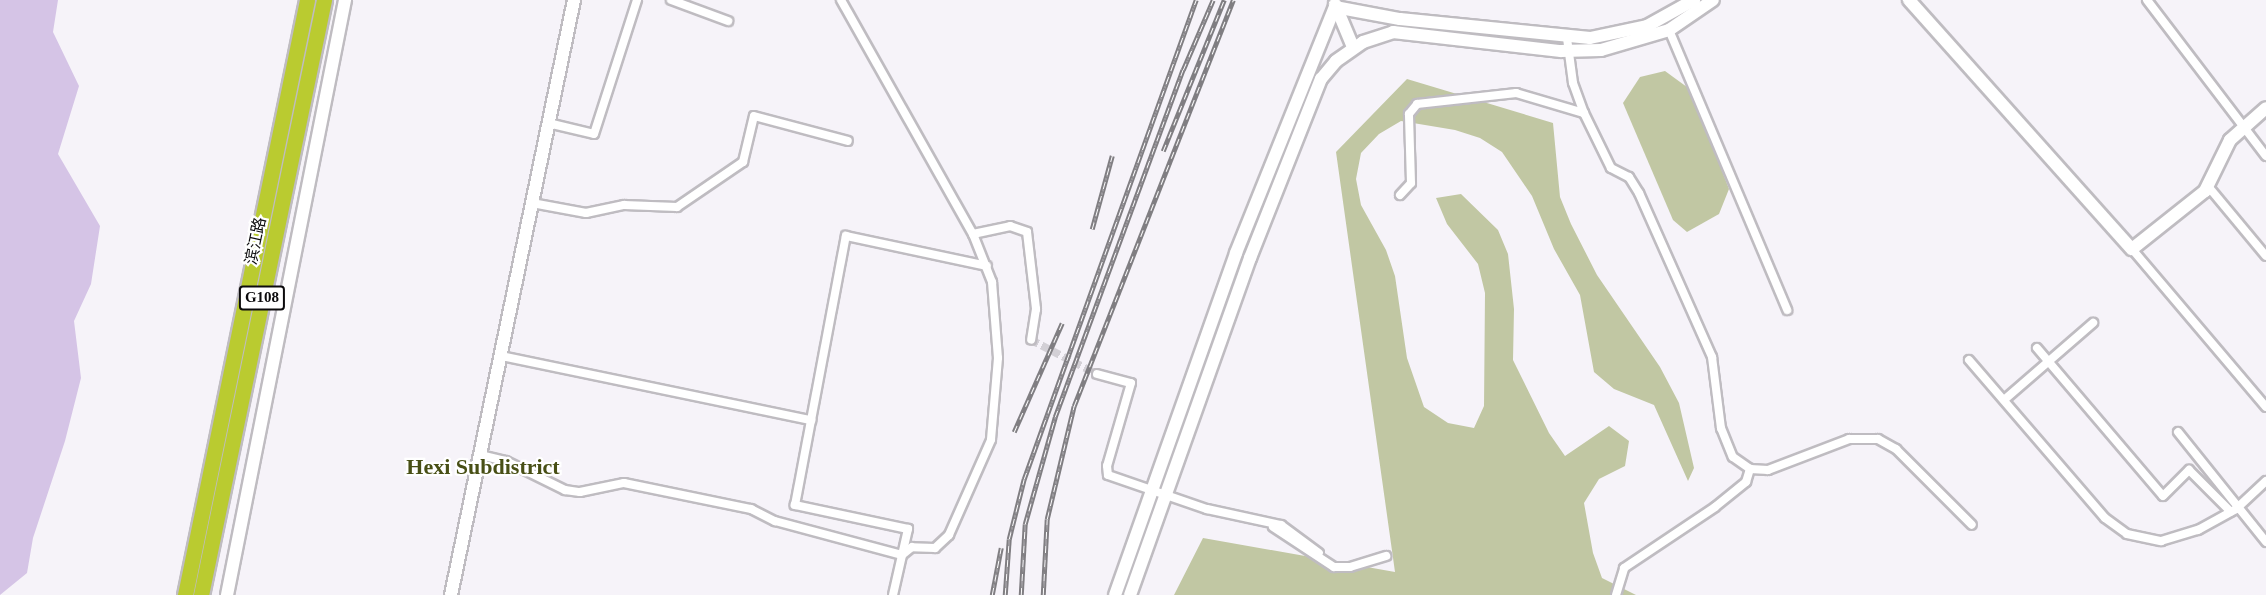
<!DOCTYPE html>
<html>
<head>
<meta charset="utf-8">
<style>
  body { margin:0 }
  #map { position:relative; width:2266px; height:595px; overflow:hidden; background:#f6f3f9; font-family:"Times New Roman","Noto Sans SC",serif }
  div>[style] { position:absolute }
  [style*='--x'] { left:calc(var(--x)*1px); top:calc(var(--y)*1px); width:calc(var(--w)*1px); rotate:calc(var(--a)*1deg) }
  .green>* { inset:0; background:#c1c7a3 }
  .water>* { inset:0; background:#d5c4e6 }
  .street-tunnel>* { height:8px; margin-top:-4px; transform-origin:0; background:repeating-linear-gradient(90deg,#d3d0d6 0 8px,transparent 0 12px) }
  .roads { filter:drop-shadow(2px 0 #bfbcc1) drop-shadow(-2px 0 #bfbcc1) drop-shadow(0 2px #bfbcc1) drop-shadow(0 -2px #bfbcc1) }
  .street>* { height:8px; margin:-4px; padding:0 4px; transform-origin:4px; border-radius:4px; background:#fff }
  .secondary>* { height:12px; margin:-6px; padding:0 6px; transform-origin:6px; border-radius:6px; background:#fff }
  .highway>* { height:15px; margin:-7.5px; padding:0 7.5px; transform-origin:7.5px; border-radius:7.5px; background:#bacb30 }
  .rail>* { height:4.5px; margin-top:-2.25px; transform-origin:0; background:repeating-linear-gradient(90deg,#fff 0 7px,#807e82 0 14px); box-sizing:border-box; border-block:2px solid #807e82 }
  span { translate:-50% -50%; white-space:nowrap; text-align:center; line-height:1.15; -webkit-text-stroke:4.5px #fff; paint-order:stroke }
  .shield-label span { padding:2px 4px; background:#fff; border:2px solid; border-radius:4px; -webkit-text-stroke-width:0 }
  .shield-label { font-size:15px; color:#0c0b0d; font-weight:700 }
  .street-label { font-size:16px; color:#0c0b0d }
  .district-label { font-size:22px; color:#484f15; font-weight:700 }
</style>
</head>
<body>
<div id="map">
  <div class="green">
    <i style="clip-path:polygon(1665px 71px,1691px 90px,1729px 189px,1719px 214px,1687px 232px,1673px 220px,1623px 103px,1640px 77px)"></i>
    <i style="clip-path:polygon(1407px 79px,1553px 123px,1560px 197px,1571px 224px,1597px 275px,1660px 367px,1679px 403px,1694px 468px,1688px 481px,1654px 405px,1614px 389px,1594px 372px,1580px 295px,1554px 249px,1532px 196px,1502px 152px,1480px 138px,1455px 130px,1401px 121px,1379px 134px,1361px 153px,1356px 179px,1361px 205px,1386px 250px,1395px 276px,1407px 358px,1424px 407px,1448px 423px,1474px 428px,1484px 406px,1485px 293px,1478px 264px,1447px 224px,1436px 198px,1461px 194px,1498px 230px,1508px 254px,1514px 309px,1513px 360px,1549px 433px,1565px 456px,1609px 426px,1629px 441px,1625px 466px,1599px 479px,1584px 503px,1593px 553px,1602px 578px,1636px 595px,1174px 595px,1203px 538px,1395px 572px,1336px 152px)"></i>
  </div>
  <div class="water">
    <i style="clip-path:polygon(0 0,58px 0,53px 32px,79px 86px,58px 154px,100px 226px,91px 284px,74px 321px,81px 378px,65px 441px,33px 538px,27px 573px,0 595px)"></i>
  </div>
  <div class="street-tunnel">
    <i style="--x:1031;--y:340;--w:74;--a:27.3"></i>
  </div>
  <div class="roads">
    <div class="street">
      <i style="--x:671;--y:0;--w:61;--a:20.2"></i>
      <i style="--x:841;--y:0;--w:269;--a:60.6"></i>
      <i style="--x:973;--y:234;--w:52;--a:68.4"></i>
      <i style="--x:992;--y:282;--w:76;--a:85.5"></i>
      <i style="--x:998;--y:358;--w:82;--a:94.9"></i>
      <i style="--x:991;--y:440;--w:104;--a:113.9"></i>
      <i style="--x:949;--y:535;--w:19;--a:137"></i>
      <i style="--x:935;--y:548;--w:23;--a:-178"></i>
      <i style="--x:912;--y:547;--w:13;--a:141"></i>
      <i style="--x:2147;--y:0;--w:196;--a:52.7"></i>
      <i style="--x:1669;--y:30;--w:304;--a:67.1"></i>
      <i style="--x:1567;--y:38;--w:45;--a:82.4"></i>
      <i style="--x:1573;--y:83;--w:32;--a:70"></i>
      <i style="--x:1584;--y:113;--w:61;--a:63.9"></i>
      <i style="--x:1611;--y:168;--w:20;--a:27"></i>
      <i style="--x:1629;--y:177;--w:19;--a:58"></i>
      <i style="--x:1639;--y:193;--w:180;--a:66"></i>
      <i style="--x:1712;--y:357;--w:72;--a:82.8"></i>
      <i style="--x:1721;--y:428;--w:31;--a:68"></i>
      <i style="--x:1733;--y:457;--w:21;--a:35"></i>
      <i style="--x:1750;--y:469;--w:18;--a:3"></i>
      <i style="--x:1768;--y:470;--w:87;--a:-20.9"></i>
      <i style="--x:1849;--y:439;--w:29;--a:0"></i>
      <i style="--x:1878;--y:439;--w:21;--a:29"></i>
      <i style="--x:1896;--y:449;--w:107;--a:45"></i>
      <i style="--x:548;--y:123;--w:47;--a:13.4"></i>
      <i style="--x:594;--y:134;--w:141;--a:-72.2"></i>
      <i style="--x:2207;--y:185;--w:92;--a:50.3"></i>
      <i style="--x:1400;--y:195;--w:16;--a:-47"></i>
      <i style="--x:1411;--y:183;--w:69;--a:-91.7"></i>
      <i style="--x:1409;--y:114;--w:13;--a:-51"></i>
      <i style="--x:1417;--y:104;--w:100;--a:-6.3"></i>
      <i style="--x:1516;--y:93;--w:71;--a:16.4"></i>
      <i style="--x:532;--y:203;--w:55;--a:10.5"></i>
      <i style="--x:586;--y:213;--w:39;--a:-12"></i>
      <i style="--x:624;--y:205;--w:53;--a:2.2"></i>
      <i style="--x:677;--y:207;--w:80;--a:-34.3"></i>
      <i style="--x:743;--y:162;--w:47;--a:-76.6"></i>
      <i style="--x:754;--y:116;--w:97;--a:14.9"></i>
      <i style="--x:973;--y:234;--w:38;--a:-12"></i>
      <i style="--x:1010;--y:226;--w:18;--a:19"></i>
      <i style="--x:1027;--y:232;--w:78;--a:83.3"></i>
      <i style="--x:1036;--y:309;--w:31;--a:99"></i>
      <i style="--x:2132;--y:249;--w:207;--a:49.7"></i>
      <i style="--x:2037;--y:348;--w:194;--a:49.6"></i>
      <i style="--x:2163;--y:496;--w:37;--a:-45"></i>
      <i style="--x:2189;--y:470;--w:59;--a:45"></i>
      <i style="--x:501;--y:356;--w:317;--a:11.7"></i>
      <i style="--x:1969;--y:360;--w:208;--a:49.3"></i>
      <i style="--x:2105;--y:518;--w:27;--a:36"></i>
      <i style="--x:2127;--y:534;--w:35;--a:12"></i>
      <i style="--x:2161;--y:541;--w:39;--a:-17"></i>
      <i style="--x:2198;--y:530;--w:43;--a:-28.9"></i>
      <i style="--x:2236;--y:509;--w:41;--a:-43"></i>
      <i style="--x:1097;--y:374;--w:35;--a:15"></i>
      <i style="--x:1131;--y:383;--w:86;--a:106.1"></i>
      <i style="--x:1107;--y:466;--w:9;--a:84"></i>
      <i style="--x:1108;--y:475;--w:105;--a:19"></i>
      <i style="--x:1207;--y:509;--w:76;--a:12.2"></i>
      <i style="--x:1281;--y:525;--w:47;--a:36.4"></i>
      <i style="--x:2004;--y:400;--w:118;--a:-40.9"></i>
      <i style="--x:2178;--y:432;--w:141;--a:51.3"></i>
      <i style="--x:480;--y:455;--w:27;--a:13"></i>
      <i style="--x:506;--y:461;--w:66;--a:26.2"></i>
      <i style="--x:565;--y:490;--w:15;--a:8"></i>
      <i style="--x:580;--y:492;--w:45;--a:-11.6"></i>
      <i style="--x:624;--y:483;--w:130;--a:11.6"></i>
      <i style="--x:751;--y:509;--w:27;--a:27"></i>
      <i style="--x:775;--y:521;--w:131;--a:15"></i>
      <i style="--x:1273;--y:527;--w:73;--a:33.3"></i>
      <i style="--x:1334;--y:567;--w:16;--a:0"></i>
      <i style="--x:1350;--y:567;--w:38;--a:-17"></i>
      <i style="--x:893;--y:595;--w:68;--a:-77.2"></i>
      <i style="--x:908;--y:529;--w:116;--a:-168"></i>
      <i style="--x:795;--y:505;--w:274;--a:-79.3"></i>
      <i style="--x:846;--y:236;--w:144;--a:12"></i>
      <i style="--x:1616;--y:595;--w:28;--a:-73"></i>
      <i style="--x:1624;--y:568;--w:110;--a:-33.8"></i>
      <i style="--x:1715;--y:507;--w:40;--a:-39"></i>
      <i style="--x:1746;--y:482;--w:14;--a:-73"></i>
    </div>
    <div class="secondary">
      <i style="--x:1909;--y:0;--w:334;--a:48.2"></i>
      <i style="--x:2132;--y:249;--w:93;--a:-38.5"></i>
      <i style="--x:2205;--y:191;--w:57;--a:-63.9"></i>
      <i style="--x:2230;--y:140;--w:48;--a:-41.6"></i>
      <i style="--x:1335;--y:4;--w:47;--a:67.3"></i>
      <i style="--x:227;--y:595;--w:607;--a:-78.78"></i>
      <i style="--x:451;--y:595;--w:608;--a:-78.32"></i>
      <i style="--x:1115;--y:595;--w:363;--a:-70.5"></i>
      <i style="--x:1236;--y:253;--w:265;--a:-68.1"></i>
      <i style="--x:1335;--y:7;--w:66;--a:10.5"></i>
      <i style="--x:1400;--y:19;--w:191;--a:5.7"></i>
      <i style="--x:1590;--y:38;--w:58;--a:-11.9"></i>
      <i style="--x:1647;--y:26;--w:54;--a:-29"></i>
      <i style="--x:1130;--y:595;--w:358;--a:-70.4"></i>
      <i style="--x:1250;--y:258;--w:193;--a:-68.4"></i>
      <i style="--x:1321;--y:79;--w:23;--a:-50"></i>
      <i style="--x:1336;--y:61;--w:33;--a:-35"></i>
      <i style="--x:1363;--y:42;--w:32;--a:-18"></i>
      <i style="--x:1393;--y:32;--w:169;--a:6.5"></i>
      <i style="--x:1561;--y:51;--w:40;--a:-1.4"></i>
      <i style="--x:1601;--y:50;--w:71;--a:-16.4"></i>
      <i style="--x:1669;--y:30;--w:53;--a:-34.3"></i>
    </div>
    <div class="highway">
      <i style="--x:185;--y:595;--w:607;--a:-78.41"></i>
      <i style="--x:201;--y:595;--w:608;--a:-78.32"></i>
    </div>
  </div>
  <div class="rail">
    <i style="--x:1163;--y:151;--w:163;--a:-68"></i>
    <i style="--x:1092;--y:229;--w:76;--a:-74.7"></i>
    <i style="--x:1014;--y:432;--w:119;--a:-66.2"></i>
    <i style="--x:992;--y:595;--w:48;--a:-79.2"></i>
    <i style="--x:1005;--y:595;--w:56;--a:-85.9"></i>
    <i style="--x:1009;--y:539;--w:62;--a:-76"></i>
    <i style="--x:1024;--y:479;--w:509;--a:-70.25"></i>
    <i style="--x:1021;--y:595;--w:71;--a:-86.8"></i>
    <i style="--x:1025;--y:524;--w:111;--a:-74.3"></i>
    <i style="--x:1055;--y:417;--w:370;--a:-69.8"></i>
    <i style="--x:1183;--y:70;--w:76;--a:-66.8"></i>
    <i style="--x:1043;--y:595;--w:76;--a:-87"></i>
    <i style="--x:1047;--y:519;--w:116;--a:-76.6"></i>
    <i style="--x:1074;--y:406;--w:436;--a:-68.6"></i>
  </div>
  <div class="shield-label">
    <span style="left:262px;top:298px">G108</span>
  </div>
  <div class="street-label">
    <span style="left:256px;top:241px;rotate:-78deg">滨江路</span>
  </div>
  <div class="district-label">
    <span style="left:483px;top:467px">Hexi Subdistrict</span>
  </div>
</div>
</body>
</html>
